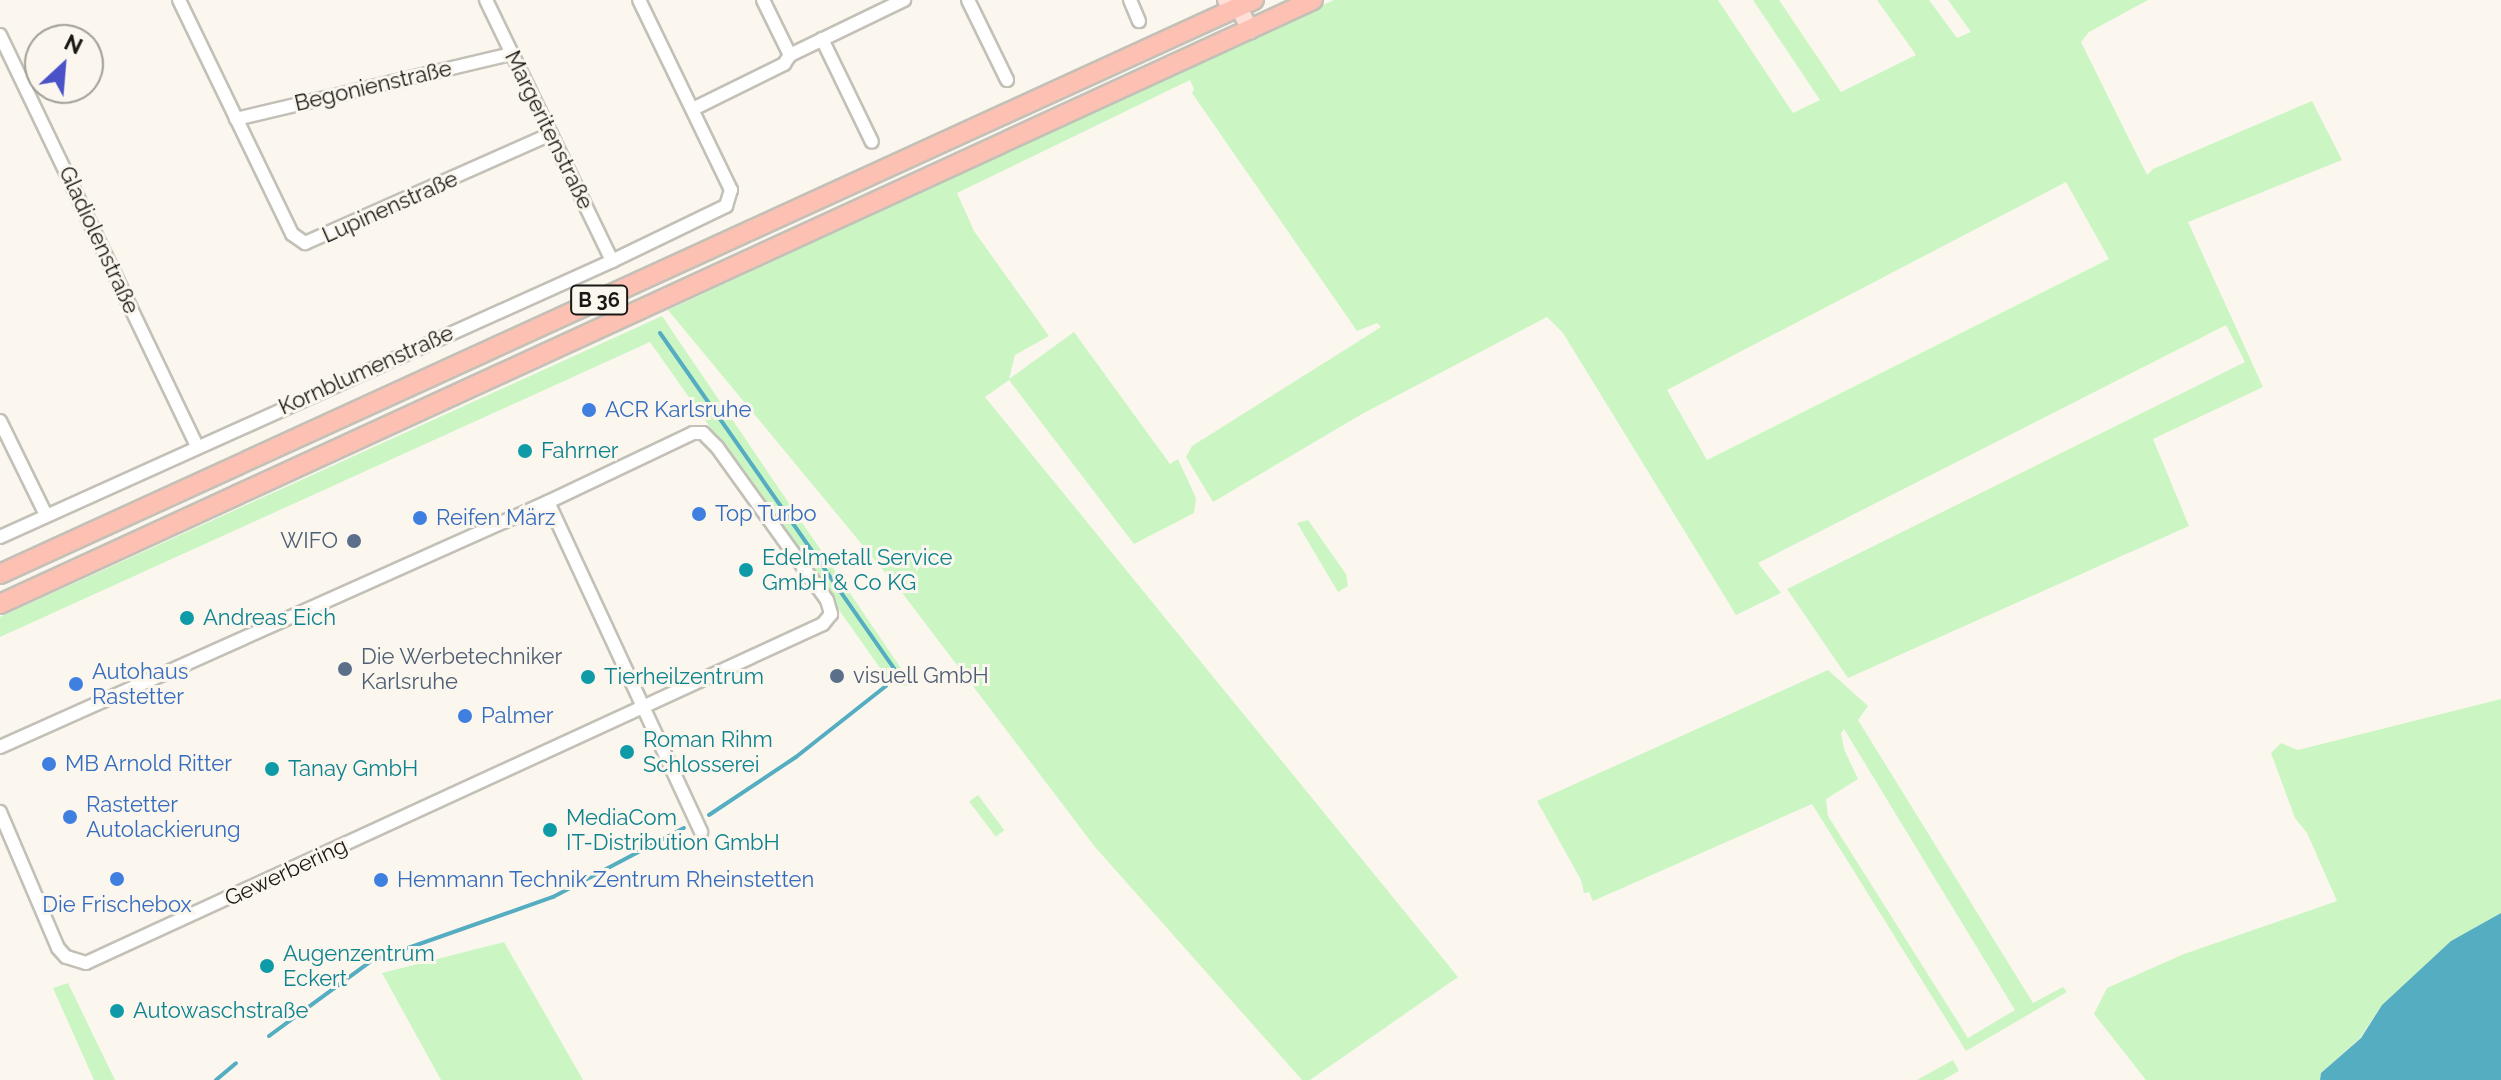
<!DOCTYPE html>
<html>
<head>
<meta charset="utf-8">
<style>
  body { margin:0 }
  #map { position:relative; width:2501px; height:1080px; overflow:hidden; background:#fbf7ee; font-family:Raleway,sans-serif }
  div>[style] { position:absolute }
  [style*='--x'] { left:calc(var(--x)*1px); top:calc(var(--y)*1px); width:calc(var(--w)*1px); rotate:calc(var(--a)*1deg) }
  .green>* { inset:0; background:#cbf6c3; transform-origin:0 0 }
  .water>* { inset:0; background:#54adc0 }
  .stream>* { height:4px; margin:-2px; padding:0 2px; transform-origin:2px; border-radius:2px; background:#54adc0 }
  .roads { filter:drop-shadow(2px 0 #c3c0b7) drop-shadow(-2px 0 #c3c0b7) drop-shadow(0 2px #c3c0b7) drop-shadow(0 -2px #c3c0b7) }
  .minor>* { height:12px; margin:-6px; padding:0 6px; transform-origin:6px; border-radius:6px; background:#fff }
  .secondary>* { height:16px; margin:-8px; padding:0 8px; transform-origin:8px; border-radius:8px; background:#fee0d9 }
  .primary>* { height:18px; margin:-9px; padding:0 9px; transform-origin:9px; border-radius:9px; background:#fdc1b3 }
  .dots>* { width:22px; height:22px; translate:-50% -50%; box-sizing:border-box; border:4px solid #fbf7ee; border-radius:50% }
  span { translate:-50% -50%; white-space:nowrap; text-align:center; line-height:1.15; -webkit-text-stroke:6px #fbf7ee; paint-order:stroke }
  .shield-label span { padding:2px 6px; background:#fbf7ee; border:2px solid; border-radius:6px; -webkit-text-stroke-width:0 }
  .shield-label { font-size:20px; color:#191815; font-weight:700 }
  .street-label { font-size:22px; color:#191815 }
  .shop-label { font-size:22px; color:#366cbe }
  .left { translate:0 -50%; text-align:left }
  .culture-label { font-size:22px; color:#0d838f }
  .service-label { font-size:22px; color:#4e5e75 }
  .right { translate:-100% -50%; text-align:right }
  .north { position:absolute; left:24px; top:24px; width:80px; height:80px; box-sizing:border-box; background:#fbf7ee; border:2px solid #a19e97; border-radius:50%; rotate:26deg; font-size:22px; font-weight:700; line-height:32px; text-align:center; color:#191815 }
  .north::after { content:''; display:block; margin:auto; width:28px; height:36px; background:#4a52c7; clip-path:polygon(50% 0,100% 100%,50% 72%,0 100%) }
</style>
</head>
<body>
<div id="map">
  <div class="green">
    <i style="clip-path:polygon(evenodd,1334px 0,1718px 0,1793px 113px,1820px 100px,1753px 0,1779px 0,1841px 92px,1916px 55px,1877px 0,1929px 0,1957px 38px,1971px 32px,1948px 0,2148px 0,2089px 32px,2081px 42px,2147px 175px,2153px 169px,2312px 101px,2342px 160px,2188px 222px,2263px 387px,2153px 439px,2189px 526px,1848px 678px,1787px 589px,2245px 362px,2226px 325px,1758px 563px,1781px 593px,1736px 615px,1563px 333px,1547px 317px,1362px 414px,1213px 502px,1186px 457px,1192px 446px,1381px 327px,1377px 323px,1357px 331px,1192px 93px,1194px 89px,1190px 80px,957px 193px,974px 231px,1049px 336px,1015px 355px,1009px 379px,1074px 332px,1170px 464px,1178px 459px,1196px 498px,1194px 513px,1134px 544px,1009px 380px,985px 397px,1458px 977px,1310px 1080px,1302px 1080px,1095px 847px,903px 594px,668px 310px,1334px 0,2066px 182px,2109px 259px,1707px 460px,1667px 390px,2066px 182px)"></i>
    <i style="clip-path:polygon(662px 316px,913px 686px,892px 685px,650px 342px,0 637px,0 617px)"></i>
    <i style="clip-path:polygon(1308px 520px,1346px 574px,1348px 586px,1338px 592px,1297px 523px)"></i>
    <i style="clip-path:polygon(evenodd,1828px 670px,1868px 706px,1858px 720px,2033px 1003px,2063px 987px,2067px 992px,1966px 1051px,1812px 804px,1593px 901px,1589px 892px,1584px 893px,1581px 880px,1537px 801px,1828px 670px,1844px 729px,2015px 1010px,1968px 1038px,1828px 816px,1826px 799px,1858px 779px,1844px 749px,1841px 733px,1844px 729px)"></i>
    <i style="clip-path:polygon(2501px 699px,2501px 913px,2451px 941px,2382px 1005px,2360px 1038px,2321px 1073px,2320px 1080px,2146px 1080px,2094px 1014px,2107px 988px,2184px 954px,2337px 901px,2307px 833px,2295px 818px,2271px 753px,2281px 743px,2298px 750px)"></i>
    <i style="left:978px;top:795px;width:44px;height:11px;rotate:53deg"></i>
    <i style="clip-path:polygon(504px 942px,583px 1080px,441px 1080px,382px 973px)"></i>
    <i style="clip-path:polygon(68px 983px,115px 1080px,94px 1080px,53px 988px)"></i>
    <i style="clip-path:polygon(1953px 1060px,1959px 1071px,1943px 1080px,1917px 1080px)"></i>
  </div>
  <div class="water">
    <i style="clip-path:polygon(2501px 913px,2501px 1080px,2320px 1080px,2321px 1073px,2361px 1038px,2382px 1005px,2451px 941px)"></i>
  </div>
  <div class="stream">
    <i style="--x:660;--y:333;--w:416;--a:55.1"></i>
    <i style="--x:898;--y:674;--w:5;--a:127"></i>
    <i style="--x:709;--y:815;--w:105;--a:-33.7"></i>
    <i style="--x:796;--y:757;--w:115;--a:-38.3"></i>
    <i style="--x:269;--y:1036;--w:127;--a:-36.3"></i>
    <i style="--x:371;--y:961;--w:193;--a:-19.4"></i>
    <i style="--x:553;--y:897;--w:148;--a:-27.8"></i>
    <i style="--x:216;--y:1080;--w:26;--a:-40"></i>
  </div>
  <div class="roads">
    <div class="minor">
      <i style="--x:179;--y:0;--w:260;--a:64.2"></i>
      <i style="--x:292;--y:234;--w:16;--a:35"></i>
      <i style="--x:305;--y:243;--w:269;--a:-23.9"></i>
      <i style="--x:486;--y:0;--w:290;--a:64.2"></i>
      <i style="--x:763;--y:0;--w:61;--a:63.9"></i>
      <i style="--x:968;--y:0;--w:89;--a:64"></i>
      <i style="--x:1130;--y:0;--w:23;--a:67"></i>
      <i style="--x:0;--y:35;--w:456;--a:64.4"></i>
      <i style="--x:822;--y:39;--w:114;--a:64.1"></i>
      <i style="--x:693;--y:109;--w:102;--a:-26.3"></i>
      <i style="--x:784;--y:64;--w:11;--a:-56"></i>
      <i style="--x:790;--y:55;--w:127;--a:-25.8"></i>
      <i style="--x:236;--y:119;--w:283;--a:-13.3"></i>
      <i style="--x:0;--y:421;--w:105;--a:63.9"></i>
      <i style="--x:548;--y:502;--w:364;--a:65.1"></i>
      <i style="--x:0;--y:537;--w:671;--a:-24.27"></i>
      <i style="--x:612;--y:261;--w:127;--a:-25.8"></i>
      <i style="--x:726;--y:206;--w:17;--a:-73"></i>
      <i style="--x:731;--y:190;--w:211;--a:-115.8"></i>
      <i style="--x:0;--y:747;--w:600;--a:-24.09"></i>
      <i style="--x:548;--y:502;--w:161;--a:-25.4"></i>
      <i style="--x:693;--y:433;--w:10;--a:0"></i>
      <i style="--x:703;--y:433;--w:20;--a:45"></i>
      <i style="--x:717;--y:447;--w:188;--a:54.3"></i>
      <i style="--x:827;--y:600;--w:15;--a:74"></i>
      <i style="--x:831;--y:614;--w:13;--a:129"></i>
      <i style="--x:823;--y:624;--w:811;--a:155.3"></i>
      <i style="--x:86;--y:963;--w:21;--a:-163"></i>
      <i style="--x:66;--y:957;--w:12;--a:-132"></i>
      <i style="--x:58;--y:948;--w:148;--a:-113.1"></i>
    </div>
    <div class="secondary">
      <i style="--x:1226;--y:0;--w:15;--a:32"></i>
      <i style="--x:1239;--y:8;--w:25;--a:63"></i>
    </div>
    <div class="primary">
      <i style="--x:0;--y:574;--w:1379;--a:-24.6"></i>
      <i style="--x:0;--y:604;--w:1445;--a:-24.7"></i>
    </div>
  </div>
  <div class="dots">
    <i style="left:589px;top:410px;background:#3f7fe0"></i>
    <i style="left:525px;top:451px;background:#0f9aa8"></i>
    <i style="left:699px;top:514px;background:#3f7fe0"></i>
    <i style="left:420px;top:518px;background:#3f7fe0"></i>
    <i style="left:354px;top:541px;background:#5c6f8a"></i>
    <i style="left:746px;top:570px;background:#0f9aa8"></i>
    <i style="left:187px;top:618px;background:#0f9aa8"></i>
    <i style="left:345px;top:669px;background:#5c6f8a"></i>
    <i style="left:837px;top:676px;background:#5c6f8a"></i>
    <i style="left:588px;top:677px;background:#0f9aa8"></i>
    <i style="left:76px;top:684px;background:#3f7fe0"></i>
    <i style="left:465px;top:716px;background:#3f7fe0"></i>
    <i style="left:627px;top:752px;background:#0f9aa8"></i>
    <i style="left:49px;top:764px;background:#3f7fe0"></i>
    <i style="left:272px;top:769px;background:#0f9aa8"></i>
    <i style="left:70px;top:817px;background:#3f7fe0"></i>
    <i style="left:550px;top:830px;background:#0f9aa8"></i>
    <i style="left:117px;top:879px;background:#3f7fe0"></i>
    <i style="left:381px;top:880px;background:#3f7fe0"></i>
    <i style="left:267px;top:966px;background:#0f9aa8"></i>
    <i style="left:117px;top:1011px;background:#0f9aa8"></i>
  </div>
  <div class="shield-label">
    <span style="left:599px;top:300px">B 36</span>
  </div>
  <div class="street-label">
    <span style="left:373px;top:86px;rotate:-13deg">Begonienstraße</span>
    <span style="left:549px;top:130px;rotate:64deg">Margeritenstraße</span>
    <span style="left:390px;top:207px;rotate:-24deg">Lupinenstraße</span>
    <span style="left:99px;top:240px;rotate:65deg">Gladiolenstraße</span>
    <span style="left:366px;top:370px;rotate:-24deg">Kornblumenstraße</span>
    <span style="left:286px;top:872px;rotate:-25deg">Gewerbering</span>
  </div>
  <div class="shop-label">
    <span class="left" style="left:605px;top:410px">ACR Karlsruhe</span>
    <span class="left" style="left:715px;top:514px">Top Turbo</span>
    <span class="left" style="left:436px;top:518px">Reifen März</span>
    <span class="left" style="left:92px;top:684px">Autohaus<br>Rastetter</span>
    <span class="left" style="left:481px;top:716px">Palmer</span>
    <span class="left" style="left:65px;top:764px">MB Arnold Ritter</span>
    <span class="left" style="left:86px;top:817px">Rastetter<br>Autolackierung</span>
    <span class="left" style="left:397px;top:880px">Hemmann Technik Zentrum Rheinstetten</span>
    <span style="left:117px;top:905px">Die Frischebox</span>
  </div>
  <div class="culture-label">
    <span class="left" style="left:541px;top:451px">Fahrner</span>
    <span class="left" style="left:762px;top:570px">Edelmetall Service<br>GmbH &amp; Co KG</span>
    <span class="left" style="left:203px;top:618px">Andreas Eich</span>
    <span class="left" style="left:604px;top:677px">Tierheilzentrum</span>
    <span class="left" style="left:643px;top:752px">Roman Rihm<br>Schlosserei</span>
    <span class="left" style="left:288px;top:769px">Tanay GmbH</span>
    <span class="left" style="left:566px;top:830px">MediaCom<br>IT-Distribution GmbH</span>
    <span class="left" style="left:283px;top:966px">Augenzentrum<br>Eckert</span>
    <span class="left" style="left:133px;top:1011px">Autowaschstraße</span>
  </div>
  <div class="service-label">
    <span class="right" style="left:338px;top:541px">WIFO</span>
    <span class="left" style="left:361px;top:669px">Die Werbetechniker<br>Karlsruhe</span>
    <span class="left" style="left:853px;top:676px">visuell GmbH</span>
  </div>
  <div class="north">N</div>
</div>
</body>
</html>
